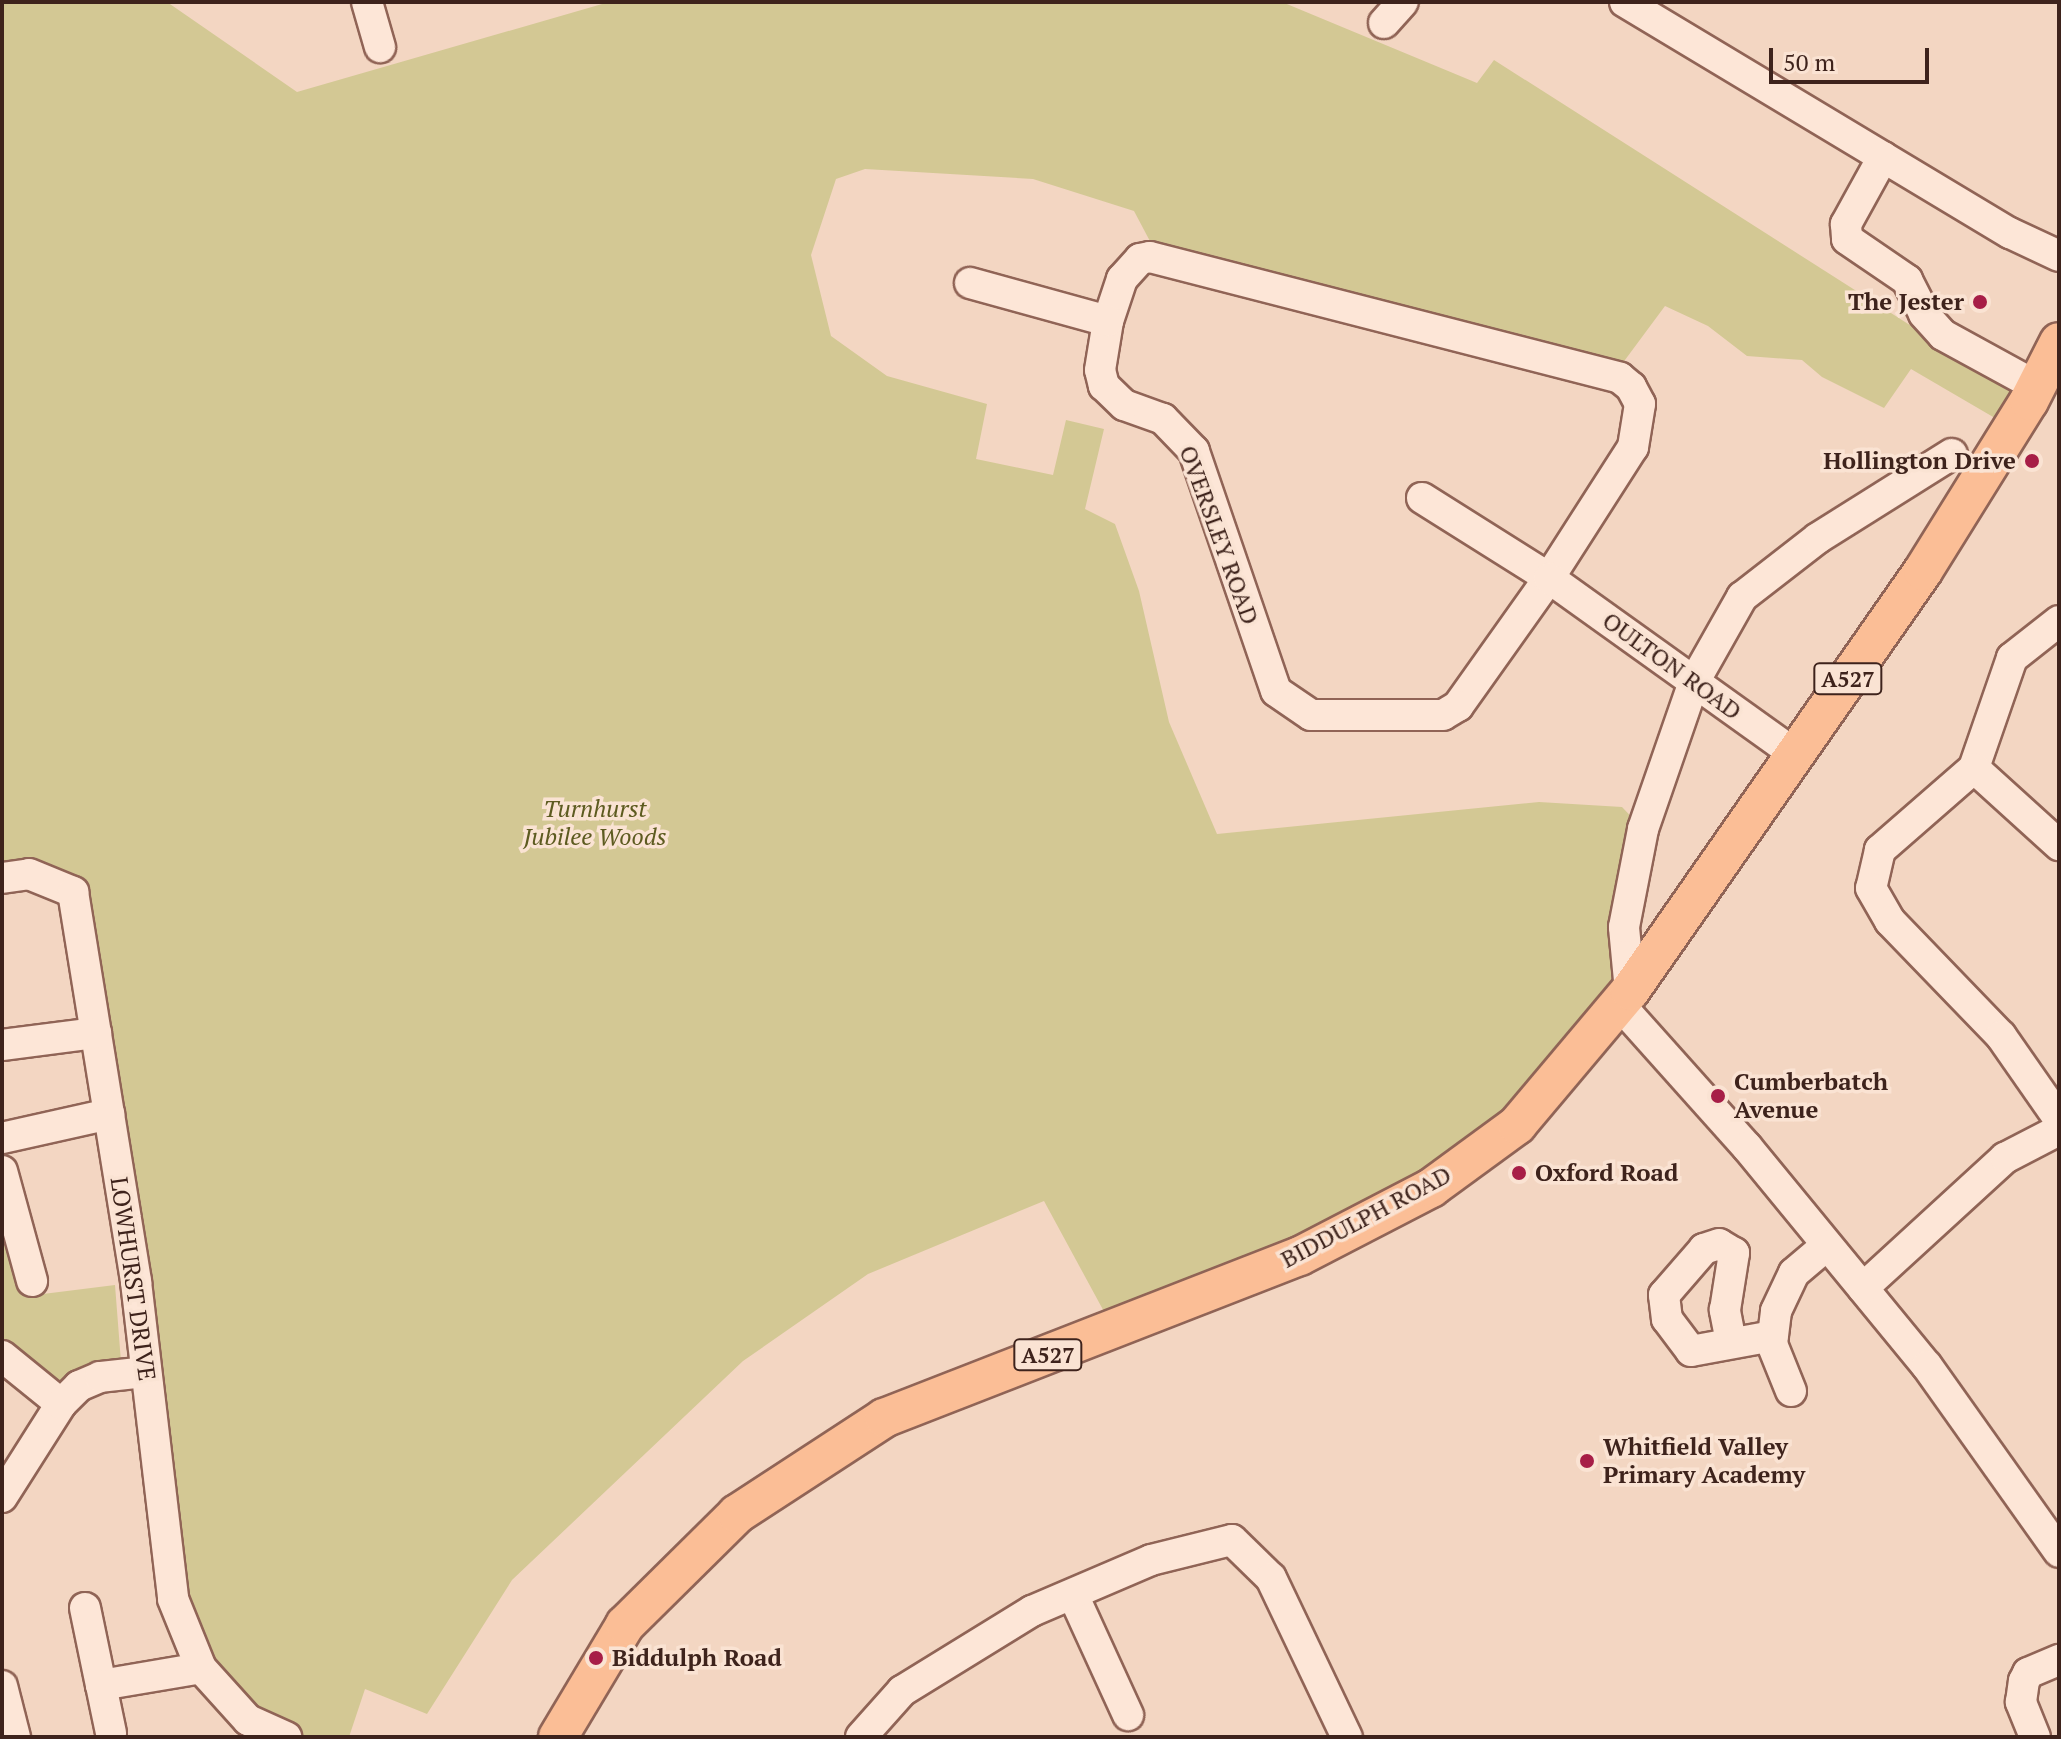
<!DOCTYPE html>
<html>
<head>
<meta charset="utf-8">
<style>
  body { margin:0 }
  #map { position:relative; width:2061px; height:1739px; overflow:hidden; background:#f3d6c2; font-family:"PT Serif",serif }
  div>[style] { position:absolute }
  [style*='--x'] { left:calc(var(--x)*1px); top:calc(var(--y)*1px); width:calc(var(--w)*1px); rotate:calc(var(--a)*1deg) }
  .green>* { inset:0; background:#d3c894 }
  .roads { filter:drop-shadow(2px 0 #906456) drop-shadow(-2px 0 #906456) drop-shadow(0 2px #906456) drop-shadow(0 -2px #906456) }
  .minor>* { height:30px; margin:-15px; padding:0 15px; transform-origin:15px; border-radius:15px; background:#fde6d7 }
  .major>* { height:38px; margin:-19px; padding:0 19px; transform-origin:19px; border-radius:19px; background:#fbbe96 }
  .dots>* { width:22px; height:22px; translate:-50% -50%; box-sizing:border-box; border:4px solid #fae3d3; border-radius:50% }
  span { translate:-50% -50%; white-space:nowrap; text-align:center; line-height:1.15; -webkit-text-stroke:7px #fae3d3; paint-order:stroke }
  .shield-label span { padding:2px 6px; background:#fae3d3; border:2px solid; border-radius:6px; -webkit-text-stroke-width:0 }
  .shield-label { font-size:22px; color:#3e231c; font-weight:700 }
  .poi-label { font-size:24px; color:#3e231c; font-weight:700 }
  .right { translate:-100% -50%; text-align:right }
  .left { translate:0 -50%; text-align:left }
  .street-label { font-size:24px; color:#3e231c }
  .park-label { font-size:24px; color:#5d5b20; font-style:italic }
  .frame { position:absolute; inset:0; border:4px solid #3e231c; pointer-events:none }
  .scale { position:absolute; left:1769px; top:48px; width:160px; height:36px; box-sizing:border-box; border:4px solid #3e231c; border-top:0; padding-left:10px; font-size:24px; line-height:28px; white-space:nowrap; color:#3e231c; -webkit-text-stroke:6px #fae3d3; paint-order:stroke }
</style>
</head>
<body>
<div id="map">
  <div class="green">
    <i style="clip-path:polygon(2px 2px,167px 2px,297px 92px,609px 2px,1282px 2px,1477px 83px,1494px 60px,2029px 401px,2012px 428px,1911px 369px,1884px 408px,1822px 377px,1802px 360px,1747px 356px,1708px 326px,1665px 306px,1622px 364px,1152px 245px,1134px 211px,1033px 179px,865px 169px,836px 179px,811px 255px,831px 336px,887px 376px,987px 404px,976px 459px,1053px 475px,1066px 420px,1104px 429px,1085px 509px,1115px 524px,1139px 591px,1169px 722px,1217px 834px,1539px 802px,1622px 807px,1643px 829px,1624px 927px,1637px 1001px,1517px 1125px,1114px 1330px,1044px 1201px,868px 1274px,743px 1361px,512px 1580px,427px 1714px,365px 1689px,349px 1737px,291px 1737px,248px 1720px,173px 1599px,73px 893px,2px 878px)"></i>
    <i style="clip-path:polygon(2px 1171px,35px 1295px,115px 1285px,121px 1362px,53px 1397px,2px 1369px)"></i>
  </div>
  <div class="roads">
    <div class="minor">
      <i style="--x:367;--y:2;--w:47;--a:73.9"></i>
      <i style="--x:1625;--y:2;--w:449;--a:31"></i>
      <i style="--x:2010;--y:233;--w:54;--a:25.1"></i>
      <i style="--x:1384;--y:23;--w:28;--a:-48"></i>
      <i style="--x:1883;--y:157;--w:77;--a:118.9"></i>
      <i style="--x:1846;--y:224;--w:15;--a:86"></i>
      <i style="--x:1847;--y:239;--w:73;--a:34.3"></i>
      <i style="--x:1907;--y:280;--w:38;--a:63"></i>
      <i style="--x:1924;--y:314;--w:28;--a:48"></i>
      <i style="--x:1943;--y:335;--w:106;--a:28.7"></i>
      <i style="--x:1150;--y:257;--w:485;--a:14.4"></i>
      <i style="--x:1620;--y:378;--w:14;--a:39"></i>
      <i style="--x:1631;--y:387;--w:19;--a:62"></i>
      <i style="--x:1640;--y:404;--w:44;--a:99.2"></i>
      <i style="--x:1633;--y:447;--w:156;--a:122.7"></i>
      <i style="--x:1549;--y:578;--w:157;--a:125.4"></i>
      <i style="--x:1458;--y:706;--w:17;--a:149"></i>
      <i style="--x:1443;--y:715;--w:132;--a:180"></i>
      <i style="--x:1311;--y:715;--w:42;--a:-145.6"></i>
      <i style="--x:1276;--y:691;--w:254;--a:-108.9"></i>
      <i style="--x:1194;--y:451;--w:45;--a:-134.1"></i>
      <i style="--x:1163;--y:419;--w:41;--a:-160.3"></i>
      <i style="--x:1124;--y:405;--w:28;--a:-136"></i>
      <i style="--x:1104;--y:386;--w:16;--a:-104"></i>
      <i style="--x:1100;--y:370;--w:50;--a:-80.7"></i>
      <i style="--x:1108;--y:321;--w:44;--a:-71.6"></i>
      <i style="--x:1122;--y:279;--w:27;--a:-48"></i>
      <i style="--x:1140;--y:259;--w:10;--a:-11"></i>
      <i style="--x:970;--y:283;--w:143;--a:15.4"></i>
      <i style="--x:1422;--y:498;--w:150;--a:32.2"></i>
      <i style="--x:1549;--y:578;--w:302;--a:35.6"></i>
      <i style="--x:2059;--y:621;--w:60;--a:141.8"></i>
      <i style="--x:2012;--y:658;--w:116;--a:109.1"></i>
      <i style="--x:1974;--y:768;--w:125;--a:138.9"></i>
      <i style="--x:1880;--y:850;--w:39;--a:103"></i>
      <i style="--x:1871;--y:888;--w:38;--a:60"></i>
      <i style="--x:1890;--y:921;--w:160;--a:46"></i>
      <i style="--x:2001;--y:1036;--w:101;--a:55.1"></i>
      <i style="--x:1974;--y:768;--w:115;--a:42.2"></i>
      <i style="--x:2;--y:878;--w:27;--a:-8"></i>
      <i style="--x:29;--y:874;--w:48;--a:22.2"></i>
      <i style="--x:73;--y:892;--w:395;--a:80.8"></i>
      <i style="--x:136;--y:1282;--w:319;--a:83.3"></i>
      <i style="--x:173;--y:1599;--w:74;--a:67.9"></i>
      <i style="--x:201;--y:1668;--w:70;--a:47.9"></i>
      <i style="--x:248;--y:1720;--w:42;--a:24.1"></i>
      <i style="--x:1630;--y:991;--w:64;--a:-95.4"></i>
      <i style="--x:1624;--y:927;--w:100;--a:-79"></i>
      <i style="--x:1643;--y:829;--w:156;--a:-70.9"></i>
      <i style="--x:1694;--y:682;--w:98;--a:-60.5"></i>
      <i style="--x:1742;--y:597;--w:96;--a:-37.8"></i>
      <i style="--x:1818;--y:538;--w:158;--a:-32.1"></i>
      <i style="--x:1619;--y:1004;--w:192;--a:48.2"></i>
      <i style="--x:1747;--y:1147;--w:283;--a:50.6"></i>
      <i style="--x:1927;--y:1366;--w:228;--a:54.6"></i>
      <i style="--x:2;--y:1045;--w:95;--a:-7.3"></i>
      <i style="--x:2;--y:1138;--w:110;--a:-12.6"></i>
      <i style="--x:2;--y:1171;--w:114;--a:74.7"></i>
      <i style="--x:1863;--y:1288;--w:193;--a:-42.5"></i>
      <i style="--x:2005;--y:1158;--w:61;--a:-27.4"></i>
      <i style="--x:1731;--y:1342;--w:33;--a:-101"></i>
      <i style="--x:1725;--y:1310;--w:58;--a:-81"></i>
      <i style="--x:1734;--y:1253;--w:17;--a:-149"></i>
      <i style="--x:1719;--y:1244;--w:16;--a:162"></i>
      <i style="--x:1704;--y:1249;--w:61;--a:131"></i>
      <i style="--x:1664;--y:1295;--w:24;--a:83"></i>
      <i style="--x:1667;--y:1319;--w:40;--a:53"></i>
      <i style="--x:1691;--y:1351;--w:83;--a:-10.4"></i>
      <i style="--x:2;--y:1356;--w:76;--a:39.1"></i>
      <i style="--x:1791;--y:1391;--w:51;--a:-112"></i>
      <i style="--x:1772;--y:1344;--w:33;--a:-83"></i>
      <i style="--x:1776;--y:1311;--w:42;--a:-64.7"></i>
      <i style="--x:1794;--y:1273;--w:43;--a:-40.3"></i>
      <i style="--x:2;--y:1497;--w:110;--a:-57.6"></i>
      <i style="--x:61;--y:1404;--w:25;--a:-45"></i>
      <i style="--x:79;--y:1386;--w:23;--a:-23"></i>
      <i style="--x:100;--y:1377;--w:46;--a:-6.2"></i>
      <i style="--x:1074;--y:1597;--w:130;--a:65.4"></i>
      <i style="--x:85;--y:1608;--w:79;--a:78.3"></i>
      <i style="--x:101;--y:1685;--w:101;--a:-9.6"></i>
      <i style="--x:101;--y:1685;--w:49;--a:78.2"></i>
      <i style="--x:2;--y:1686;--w:53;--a:75.7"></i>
      <i style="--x:861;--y:1737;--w:62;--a:-48.3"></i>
      <i style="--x:902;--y:1691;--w:153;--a:-31.6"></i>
      <i style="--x:1032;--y:1611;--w:129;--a:-23.2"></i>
      <i style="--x:1151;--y:1560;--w:83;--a:-13.9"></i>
      <i style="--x:1232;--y:1540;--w:54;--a:44.3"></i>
      <i style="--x:1271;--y:1578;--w:176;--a:64.5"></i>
      <i style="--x:2035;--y:1737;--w:38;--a:-112"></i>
      <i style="--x:2021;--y:1702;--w:21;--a:-82"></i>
      <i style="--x:2024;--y:1681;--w:9;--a:-63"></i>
      <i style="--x:2028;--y:1673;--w:34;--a:-23"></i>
    </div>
    <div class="major">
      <i style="--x:558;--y:1737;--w:131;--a:-59.1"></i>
      <i style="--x:625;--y:1625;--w:158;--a:-44.7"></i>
      <i style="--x:737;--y:1514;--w:176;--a:-33.1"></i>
      <i style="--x:884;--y:1418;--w:446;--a:-21.3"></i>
      <i style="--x:1300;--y:1256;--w:148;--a:-27.4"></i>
      <i style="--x:1431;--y:1188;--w:107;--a:-36.2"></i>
      <i style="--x:1517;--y:1125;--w:175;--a:-49.9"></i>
      <i style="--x:1630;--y:991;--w:512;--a:-55.1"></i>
      <i style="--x:1923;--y:571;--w:200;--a:-58.1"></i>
      <i style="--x:2029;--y:401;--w:66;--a:-63"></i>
    </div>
  </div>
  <div class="dots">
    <i style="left:1980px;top:302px;background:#a71e47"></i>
    <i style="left:2032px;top:461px;background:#a71e47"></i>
    <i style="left:1718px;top:1096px;background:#a71e47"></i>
    <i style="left:1519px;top:1173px;background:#a71e47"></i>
    <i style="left:1587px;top:1461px;background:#a71e47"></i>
    <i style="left:596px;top:1658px;background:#a71e47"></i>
  </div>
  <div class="shield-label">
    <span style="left:1848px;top:679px">A527</span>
    <span style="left:1048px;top:1355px">A527</span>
  </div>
  <div class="poi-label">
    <span class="right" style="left:1964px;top:302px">The Jester</span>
    <span class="right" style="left:2016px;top:461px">Hollington Drive</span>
    <span class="left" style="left:1734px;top:1096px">Cumberbatch<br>Avenue</span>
    <span class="left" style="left:1535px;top:1173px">Oxford Road</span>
    <span class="left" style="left:1603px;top:1461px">Whitfield Valley<br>Primary Academy</span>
    <span class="left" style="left:612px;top:1658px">Biddulph Road</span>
  </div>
  <div class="street-label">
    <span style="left:1219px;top:535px;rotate:70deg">OVERSLEY ROAD</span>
    <span style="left:1672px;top:666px;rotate:36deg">OULTON ROAD</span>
    <span style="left:1366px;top:1217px;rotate:-28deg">BIDDULPH ROAD</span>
    <span style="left:133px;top:1279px;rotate:82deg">LOWHURST DRIVE</span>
  </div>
  <div class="park-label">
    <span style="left:595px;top:823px">Turnhurst<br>Jubilee Woods</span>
  </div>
  <div class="frame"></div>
  <div class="scale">50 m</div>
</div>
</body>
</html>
